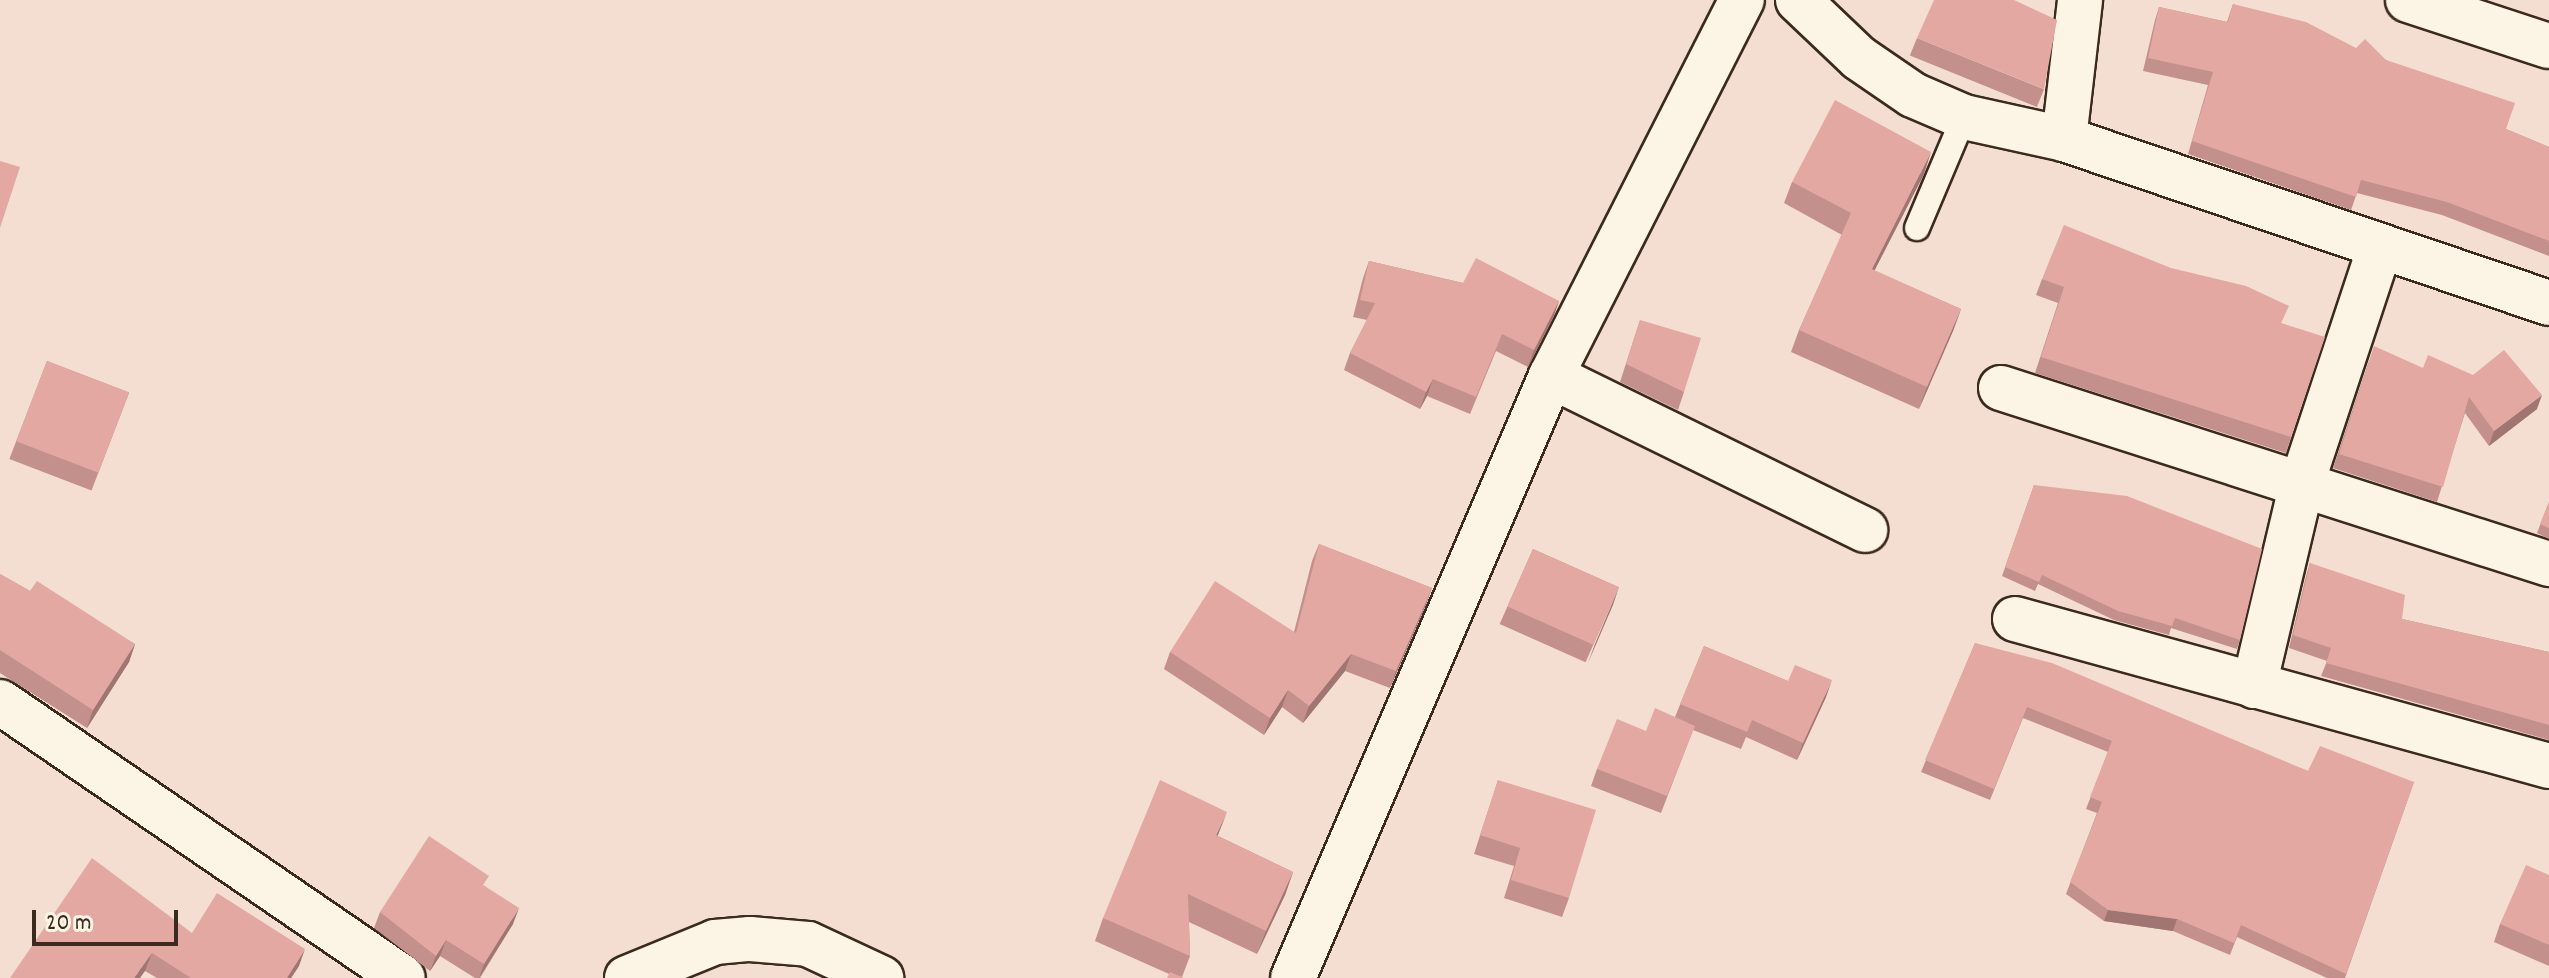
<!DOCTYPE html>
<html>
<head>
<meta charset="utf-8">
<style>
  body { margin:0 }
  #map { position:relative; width:2549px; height:978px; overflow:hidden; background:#f4ded1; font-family:Dekko,sans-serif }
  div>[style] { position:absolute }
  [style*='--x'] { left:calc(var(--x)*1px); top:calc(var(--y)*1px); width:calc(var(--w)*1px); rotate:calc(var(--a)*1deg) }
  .roads { filter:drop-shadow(2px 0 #3b2a1e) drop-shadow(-2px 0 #3b2a1e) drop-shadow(0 2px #3b2a1e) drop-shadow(0 -2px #3b2a1e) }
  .lane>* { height:24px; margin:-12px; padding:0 12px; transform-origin:12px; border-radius:12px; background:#fcf5e5 }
  .street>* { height:44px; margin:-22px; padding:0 22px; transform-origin:22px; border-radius:22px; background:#fcf5e5 }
  .wall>* { inset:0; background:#c3908b; transform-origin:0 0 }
  .shaded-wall>* { inset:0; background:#9f7671 }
  .building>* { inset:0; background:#e3a8a2; transform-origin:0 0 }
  span { translate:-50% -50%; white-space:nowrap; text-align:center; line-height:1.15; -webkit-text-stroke:6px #fcf5e5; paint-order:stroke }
  .scale { position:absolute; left:32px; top:910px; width:146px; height:36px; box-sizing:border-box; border:4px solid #3b2a1e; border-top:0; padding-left:10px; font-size:24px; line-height:28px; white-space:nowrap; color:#3b2a1e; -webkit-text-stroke:6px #fcf5e5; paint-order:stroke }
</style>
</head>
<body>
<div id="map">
  <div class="roads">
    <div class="lane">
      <i style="--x:1917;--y:228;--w:121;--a:-67.1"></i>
    </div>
    <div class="street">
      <i style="--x:1798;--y:0;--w:84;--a:43.6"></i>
      <i style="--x:1859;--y:58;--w:65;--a:34.4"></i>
      <i style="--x:1913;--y:95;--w:56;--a:23.3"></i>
      <i style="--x:1964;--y:117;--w:102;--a:12.4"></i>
      <i style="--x:2064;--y:139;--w:512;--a:18.68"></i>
      <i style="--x:2408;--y:0;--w:148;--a:18.1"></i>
      <i style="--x:2064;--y:139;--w:140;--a:-83.4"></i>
      <i style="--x:1551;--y:376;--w:350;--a:26.1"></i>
      <i style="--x:2001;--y:388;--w:576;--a:17.81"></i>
      <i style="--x:2015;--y:619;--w:554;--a:15.39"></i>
      <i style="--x:2254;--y:686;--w:209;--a:-76.7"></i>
      <i style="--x:2302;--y:483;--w:245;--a:-71.7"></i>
      <i style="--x:0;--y:702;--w:488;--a:34.4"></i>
      <i style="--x:627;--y:978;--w:95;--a:-22.2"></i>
      <i style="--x:715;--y:942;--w:35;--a:-5"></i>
      <i style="--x:750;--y:939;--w:58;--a:4.9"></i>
      <i style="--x:808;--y:944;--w:81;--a:25"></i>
      <i style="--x:1293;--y:978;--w:655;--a:-66.8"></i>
      <i style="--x:1551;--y:376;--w:422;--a:-63.1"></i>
    </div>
  </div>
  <div class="wall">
    <i style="clip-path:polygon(2233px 4px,2386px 60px,2506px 129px,2549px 147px,2549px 256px,2442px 215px,2357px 193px,2351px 210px,2188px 154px,2208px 85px,2143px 71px,2155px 20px,2159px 7px,2227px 22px)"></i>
    <i style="left:1917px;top:38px;width:137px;height:19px;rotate:22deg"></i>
    <i style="clip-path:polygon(1924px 174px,1874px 271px,1961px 309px,1953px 331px,1919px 409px,1791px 352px,1799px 330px,1842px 235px,1784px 203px,1792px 182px)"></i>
    <i style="clip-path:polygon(1369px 261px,1463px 283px,1559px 301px,1553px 318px,1528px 367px,1496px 351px,1470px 414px,1427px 396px,1420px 409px,1344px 370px,1350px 353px,1367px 320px,1353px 317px,1363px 278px)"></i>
    <i style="clip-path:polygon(2042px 279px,2283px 324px,2291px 437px,2286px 453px,2035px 373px,2058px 303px,2036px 295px)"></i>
    <i style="clip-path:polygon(1640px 320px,1684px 392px,1678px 410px,1620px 382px)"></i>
    <i style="left:47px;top:361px;width:88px;height:105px;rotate:21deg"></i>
    <i style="clip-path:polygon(2369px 361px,2423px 368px,2537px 409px,2489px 446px,2465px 413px,2437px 502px,2333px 468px)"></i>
    <i style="clip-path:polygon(2034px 485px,2240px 640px,2237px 649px,2171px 628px,2169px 635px,2114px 620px,2038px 584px,2035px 591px,2002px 576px)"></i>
    <i style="clip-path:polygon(2549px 502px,2549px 539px,2537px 533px)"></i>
    <i style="clip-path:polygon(1319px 544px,1432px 588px,1390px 688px,1345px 671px,1303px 723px,1282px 707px,1264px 735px,1164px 669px,1170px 652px,1294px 632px,1312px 561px)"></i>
    <i style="left:1533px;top:549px;width:94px;height:82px;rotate:24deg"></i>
    <i style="clip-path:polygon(2310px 563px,2402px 619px,2549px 652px,2549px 740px,2321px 676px,2327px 661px,2289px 648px,2306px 576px)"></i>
    <i style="clip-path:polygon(0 574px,30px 591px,135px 644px,129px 662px,87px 728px,0 673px)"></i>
    <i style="clip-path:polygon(1975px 643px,2308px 771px,2414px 782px,2345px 978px,2327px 978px,2237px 937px,2230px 955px,2173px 931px,2104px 921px,2066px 894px,2097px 813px,2086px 809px,2108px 752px,2023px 718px,1990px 800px,1921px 772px)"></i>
    <i style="clip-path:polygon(1704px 646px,1826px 697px,1797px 760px,1746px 737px,1741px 749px,1693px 730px,1661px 813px,1591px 786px,1597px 769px,1646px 731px,1675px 717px)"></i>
    <i style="clip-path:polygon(1498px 780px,1569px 898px,1562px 917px,1504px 898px,1514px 866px,1474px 854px)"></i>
    <i style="clip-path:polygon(1218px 836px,1293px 872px,1285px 895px,1257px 954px,1189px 922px,1190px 956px,1182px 977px,1169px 974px,1095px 941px,1103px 918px)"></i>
    <i style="clip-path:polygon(2549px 875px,2549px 966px,2494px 942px,2500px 924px)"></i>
    <i style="clip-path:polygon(485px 886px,513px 924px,480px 978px,475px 978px,440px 956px,430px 971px,374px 928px,380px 912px)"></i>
    <i style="clip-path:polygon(192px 933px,299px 966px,291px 978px,157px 978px,145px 971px,10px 978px)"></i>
  </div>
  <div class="shaded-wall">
    <i style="clip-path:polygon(1931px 152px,1924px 174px,1864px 291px,1872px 269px)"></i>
    <i style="clip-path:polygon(1559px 301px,1553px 318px,1528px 367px,1534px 350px)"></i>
    <i style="clip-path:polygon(1961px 309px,1953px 331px,1919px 409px,1927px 387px)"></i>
    <i style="clip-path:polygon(1433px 379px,1427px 396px,1420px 409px,1426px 392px)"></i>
    <i style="clip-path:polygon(2542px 395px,2537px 409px,2489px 446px,2494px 431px)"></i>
    <i style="clip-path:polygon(1619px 587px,1613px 605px,1588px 663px,1595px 644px)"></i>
    <i style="clip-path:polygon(1432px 588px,1426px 605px,1390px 688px,1396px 671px)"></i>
    <i style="clip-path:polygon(135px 644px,129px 662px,87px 728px,93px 710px)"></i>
    <i style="clip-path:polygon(1351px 654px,1345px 671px,1303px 723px,1309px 706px)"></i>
    <i style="clip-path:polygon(1832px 680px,1826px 697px,1797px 760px,1803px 743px)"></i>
    <i style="clip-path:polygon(1288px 690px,1282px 707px,1264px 735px,1270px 718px)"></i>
    <i style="clip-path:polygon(1227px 812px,1218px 835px,1207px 858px,1216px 835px)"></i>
    <i style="clip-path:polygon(1293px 872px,1285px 895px,1257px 954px,1266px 931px)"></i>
    <i style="clip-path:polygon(519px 908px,513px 924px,479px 978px,484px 964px)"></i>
    <i style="clip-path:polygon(2108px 910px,2177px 919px,2173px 931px,2104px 921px)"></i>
    <i style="clip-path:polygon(446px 940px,440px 956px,430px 971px,436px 956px)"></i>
    <i style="clip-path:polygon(305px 949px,299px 966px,291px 978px,287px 978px)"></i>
    <i style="clip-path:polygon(152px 953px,145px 971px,140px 978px,134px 978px)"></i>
  </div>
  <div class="building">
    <i style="clip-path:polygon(1934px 0,2014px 0,2057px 20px,2044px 89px,1917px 38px)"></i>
    <i style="clip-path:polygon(2233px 4px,2306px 22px,2356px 48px,2365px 39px,2386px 60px,2515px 103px,2506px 129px,2549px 147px,2549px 241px,2447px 202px,2361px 180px,2356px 197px,2192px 141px,2213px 72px,2148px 58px,2159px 7px,2228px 22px)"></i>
    <i style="clip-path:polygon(1835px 100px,1931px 152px,1872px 269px,1961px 309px,1927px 387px,1799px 330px,1851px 213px,1792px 182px)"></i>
    <i style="clip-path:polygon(0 161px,20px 167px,0 228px)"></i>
    <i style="clip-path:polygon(2064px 225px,2171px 268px,2246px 286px,2289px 306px,2281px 323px,2325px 337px,2291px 437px,2041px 357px,2064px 287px,2042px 279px)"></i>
    <i style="clip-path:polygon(1476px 258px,1559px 301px,1534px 350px,1502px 334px,1476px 397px,1433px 379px,1426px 392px,1350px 353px,1375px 303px,1360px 300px,1369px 261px,1463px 283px)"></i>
    <i style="clip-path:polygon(1640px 320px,1701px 338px,1684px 392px,1626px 364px)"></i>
    <i style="clip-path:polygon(2374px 346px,2423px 368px,2428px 355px,2473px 375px,2504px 350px,2542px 395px,2494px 431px,2469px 397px,2443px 487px,2339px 454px)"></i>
    <i style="left:47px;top:361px;width:88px;height:86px;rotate:21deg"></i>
    <i style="clip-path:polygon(2034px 485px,2127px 496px,2262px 549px,2240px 640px,2175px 618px,2172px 626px,2118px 611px,2042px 575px,2039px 582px,2005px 567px)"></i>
    <i style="clip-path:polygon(2549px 502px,2549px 528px,2540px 524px)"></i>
    <i style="clip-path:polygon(1319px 544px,1432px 588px,1396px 671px,1351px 654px,1309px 706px,1288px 690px,1270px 718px,1170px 652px,1215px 581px,1296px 633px)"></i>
    <i style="left:1533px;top:549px;width:94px;height:63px;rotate:24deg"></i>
    <i style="clip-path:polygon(2310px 563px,2405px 595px,2402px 619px,2549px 652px,2549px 725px,2326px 663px,2331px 648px,2293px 635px)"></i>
    <i style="clip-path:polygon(0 574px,30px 591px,37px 581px,135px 644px,93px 710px,0 650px)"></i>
    <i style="clip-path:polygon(1975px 643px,2052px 663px,2308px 771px,2320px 746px,2414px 782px,2346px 974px,2241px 925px,2234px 943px,2177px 919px,2108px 910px,2070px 882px,2102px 802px,2090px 797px,2112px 741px,2027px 707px,1994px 789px,1925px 760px)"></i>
    <i style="clip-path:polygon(1704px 646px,1788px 681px,1795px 665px,1832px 680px,1803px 743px,1752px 720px,1747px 732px,1680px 704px)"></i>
    <i style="clip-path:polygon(1655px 708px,1695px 726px,1667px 796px,1597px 769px,1617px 719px,1646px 731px)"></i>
    <i style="clip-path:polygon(1160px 780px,1227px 812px,1216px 835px,1293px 872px,1266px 931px,1188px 894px,1190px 956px,1103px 918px)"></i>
    <i style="clip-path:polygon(1498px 780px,1596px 810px,1569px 898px,1511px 880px,1520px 848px,1480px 835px)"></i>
    <i style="clip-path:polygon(429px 836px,489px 876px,483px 885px,519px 908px,484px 964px,446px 940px,436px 956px,380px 912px)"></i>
    <i style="clip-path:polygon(92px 858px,192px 933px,217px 893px,305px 949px,287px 978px,191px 978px,152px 953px,134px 978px,10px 978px)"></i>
    <i style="clip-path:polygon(2526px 865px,2549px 875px,2549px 945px,2500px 924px)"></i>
    <i style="clip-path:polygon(1170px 972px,1184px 978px,1167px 978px)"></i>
  </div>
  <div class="scale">20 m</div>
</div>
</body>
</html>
